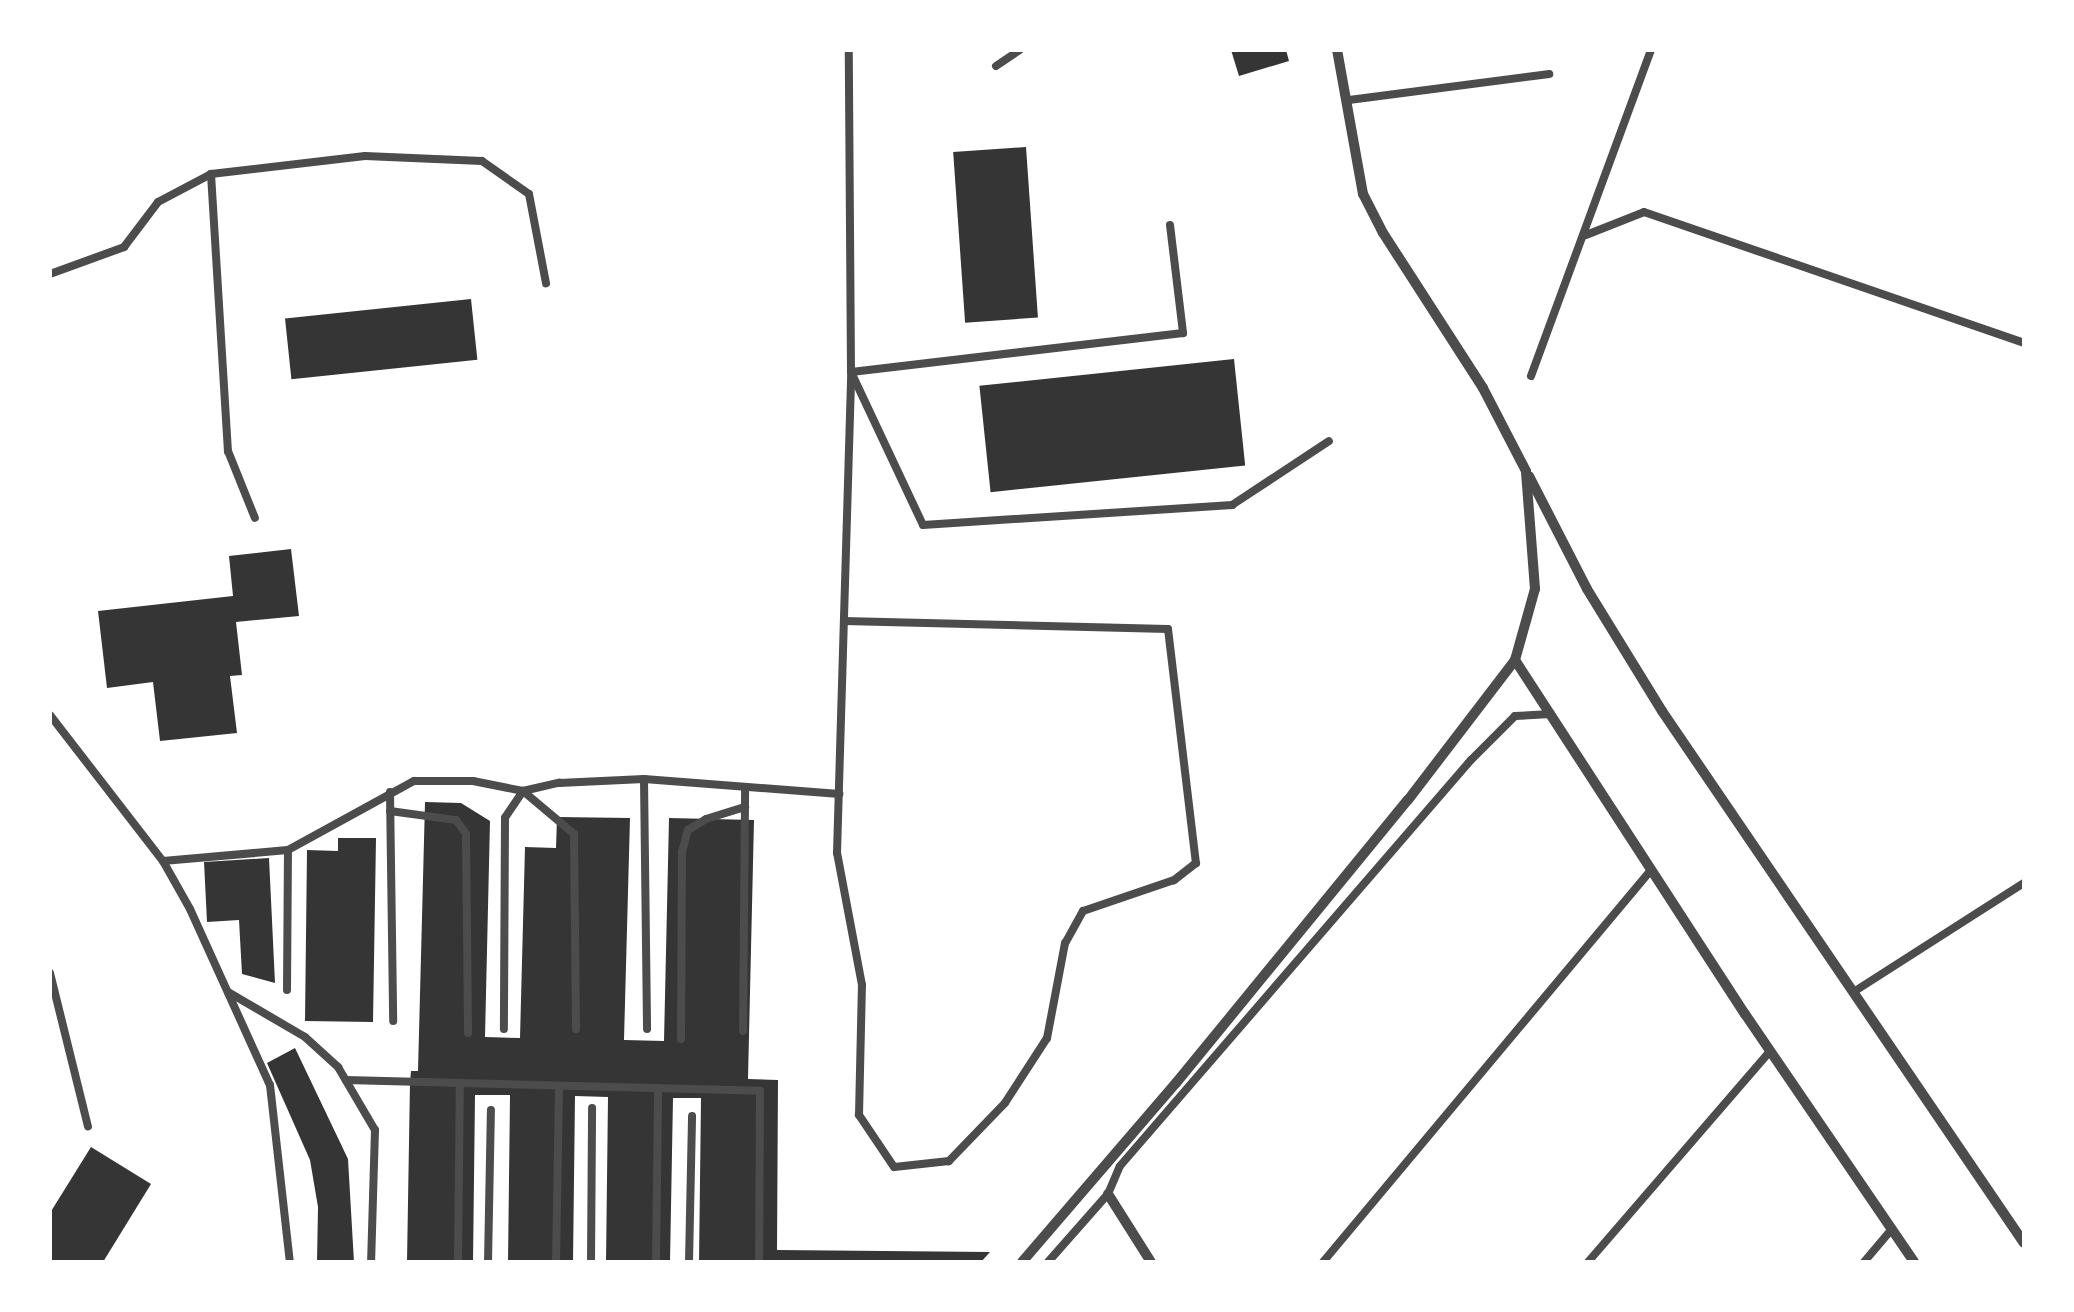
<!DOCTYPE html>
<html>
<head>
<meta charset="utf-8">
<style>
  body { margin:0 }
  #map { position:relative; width:2074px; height:1312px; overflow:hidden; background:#fff; font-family:"PT Sans",sans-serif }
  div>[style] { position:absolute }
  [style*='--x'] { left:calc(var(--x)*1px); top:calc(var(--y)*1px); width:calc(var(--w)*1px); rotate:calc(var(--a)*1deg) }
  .building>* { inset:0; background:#353535; transform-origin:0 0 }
  .service>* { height:8px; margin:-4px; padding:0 4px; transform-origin:4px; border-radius:4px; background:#4c4c4c }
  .minor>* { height:10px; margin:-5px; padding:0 5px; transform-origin:5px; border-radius:5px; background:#4c4c4c }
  span { translate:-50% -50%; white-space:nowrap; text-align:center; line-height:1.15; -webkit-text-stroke:9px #fff; paint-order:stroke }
  .frame { position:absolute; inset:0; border:52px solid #fff; pointer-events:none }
</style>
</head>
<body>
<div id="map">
  <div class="building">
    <i style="clip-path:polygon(1231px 50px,1286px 50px,1289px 61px,1239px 76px)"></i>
    <i style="left:1026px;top:147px;width:171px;height:73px;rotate:86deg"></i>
    <i style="left:471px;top:299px;width:61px;height:187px;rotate:84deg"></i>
    <i style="left:1234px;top:359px;width:107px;height:256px;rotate:84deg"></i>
    <i style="clip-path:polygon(291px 549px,299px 616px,236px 622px,242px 675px,230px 676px,237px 733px,160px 741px,153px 682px,107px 688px,98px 611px,233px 596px,229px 556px)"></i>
    <i style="clip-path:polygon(425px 802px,461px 803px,490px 821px,485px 1037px,520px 1038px,525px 847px,556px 848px,557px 817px,630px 818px,624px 1040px,664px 1041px,669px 818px,754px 820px,748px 1079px,778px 1080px,777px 1250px,990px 1252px,981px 1262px,699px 1262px,701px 1098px,673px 1098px,670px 1262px,606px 1262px,608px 1097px,575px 1096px,573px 1262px,508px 1262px,510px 1095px,475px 1095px,473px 1262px,407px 1262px,410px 1082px,411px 1071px,418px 1071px)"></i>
    <i style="clip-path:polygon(338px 838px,376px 838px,373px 1022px,305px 1021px,307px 850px,338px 851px)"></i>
    <i style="clip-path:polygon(269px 858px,275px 983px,242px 974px,239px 920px,207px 922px,204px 862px)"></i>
    <i style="clip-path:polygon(295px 1048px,348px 1159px,354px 1262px,317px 1262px,318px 1207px,310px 1160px,267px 1063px)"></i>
    <i style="clip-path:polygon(91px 1147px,151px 1184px,103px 1262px,50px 1262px,50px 1213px)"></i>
  </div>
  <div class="service">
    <i style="--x:996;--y:66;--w:29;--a:-34"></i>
    <i style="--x:1349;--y:100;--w:202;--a:-7.4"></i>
    <i style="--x:211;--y:174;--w:278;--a:86.5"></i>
    <i style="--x:228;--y:451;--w:72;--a:68.1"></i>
    <i style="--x:1170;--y:225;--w:109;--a:83.1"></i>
    <i style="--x:1183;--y:333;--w:334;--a:173.3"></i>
    <i style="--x:851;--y:372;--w:169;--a:64.8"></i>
    <i style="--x:923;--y:525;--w:310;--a:-3.7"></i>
    <i style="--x:1232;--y:505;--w:116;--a:-33.4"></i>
    <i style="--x:1586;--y:235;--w:62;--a:-21.6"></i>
    <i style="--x:1644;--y:212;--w:402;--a:19"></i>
    <i style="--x:50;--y:274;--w:79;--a:-20"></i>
    <i style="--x:124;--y:247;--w:56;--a:-52.9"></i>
    <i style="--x:158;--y:202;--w:60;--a:-27.8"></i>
    <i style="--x:211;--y:174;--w:155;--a:-6.7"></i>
    <i style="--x:365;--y:156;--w:117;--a:2.4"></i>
    <i style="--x:482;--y:161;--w:57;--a:35.1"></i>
    <i style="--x:529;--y:194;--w:91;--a:79.2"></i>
    <i style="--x:1531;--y:376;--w:347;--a:-69.8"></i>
    <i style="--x:844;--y:621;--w:324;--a:1.4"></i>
    <i style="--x:1168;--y:629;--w:236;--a:83.2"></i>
    <i style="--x:1196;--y:863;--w:28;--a:142"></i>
    <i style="--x:1174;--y:880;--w:96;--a:161.2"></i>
    <i style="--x:1083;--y:911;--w:37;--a:119"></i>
    <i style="--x:1065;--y:943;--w:97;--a:100.7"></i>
    <i style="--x:1047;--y:1038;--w:77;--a:122.9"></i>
    <i style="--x:1005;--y:1103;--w:81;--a:134"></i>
    <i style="--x:949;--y:1161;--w:55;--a:173.8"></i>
    <i style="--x:894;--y:1167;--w:63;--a:-123.9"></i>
    <i style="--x:859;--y:1115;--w:130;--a:-88.7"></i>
    <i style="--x:862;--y:985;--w:134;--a:-100.7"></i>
    <i style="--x:837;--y:853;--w:481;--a:-88.3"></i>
    <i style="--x:851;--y:372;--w:322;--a:-90.4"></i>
    <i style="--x:50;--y:715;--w:185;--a:52.3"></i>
    <i style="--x:163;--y:861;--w:55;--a:60.6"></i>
    <i style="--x:190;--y:909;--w:193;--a:65.6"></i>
    <i style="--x:270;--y:1085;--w:178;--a:83.6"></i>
    <i style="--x:644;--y:779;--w:250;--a:89.3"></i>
    <i style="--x:523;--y:791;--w:37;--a:-13"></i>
    <i style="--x:559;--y:783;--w:85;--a:-2.7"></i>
    <i style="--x:644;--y:779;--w:196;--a:4.4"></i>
    <i style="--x:523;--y:791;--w:67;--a:40.1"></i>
    <i style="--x:574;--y:834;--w:195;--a:89.4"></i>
    <i style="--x:390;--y:792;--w:229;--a:89.2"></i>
    <i style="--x:390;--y:811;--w:67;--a:7.8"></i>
    <i style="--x:456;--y:820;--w:17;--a:54"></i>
    <i style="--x:466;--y:834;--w:199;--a:89.4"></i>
    <i style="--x:163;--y:861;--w:125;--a:-5"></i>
    <i style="--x:288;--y:850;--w:144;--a:-28.7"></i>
    <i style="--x:414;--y:781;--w:59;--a:0"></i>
    <i style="--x:473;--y:781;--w:51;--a:11.3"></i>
    <i style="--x:523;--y:791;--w:32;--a:124"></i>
    <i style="--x:505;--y:818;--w:211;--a:90.3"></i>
    <i style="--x:50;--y:973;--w:158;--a:76.1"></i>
    <i style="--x:287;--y:990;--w:140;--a:-89.6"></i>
    <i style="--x:1855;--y:991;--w:201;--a:-32.6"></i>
    <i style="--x:228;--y:992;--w:89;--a:30.3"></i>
    <i style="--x:305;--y:1037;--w:45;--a:42.3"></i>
    <i style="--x:338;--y:1067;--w:73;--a:59.6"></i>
    <i style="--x:375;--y:1130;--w:132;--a:91.7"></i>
    <i style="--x:743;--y:1031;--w:244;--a:-89.5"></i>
    <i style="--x:681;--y:1039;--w:187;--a:-89.7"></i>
    <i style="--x:682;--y:852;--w:23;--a:-75"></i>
    <i style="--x:688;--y:830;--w:21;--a:-31"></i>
    <i style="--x:706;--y:819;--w:41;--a:-17.1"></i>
    <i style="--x:346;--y:1080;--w:414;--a:1.5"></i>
    <i style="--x:760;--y:1091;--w:171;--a:90.3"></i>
    <i style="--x:458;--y:1262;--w:179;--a:-89.4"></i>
    <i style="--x:488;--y:1262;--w:152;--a:-88.9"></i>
    <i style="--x:556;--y:1262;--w:176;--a:-89"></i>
    <i style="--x:591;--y:1262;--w:154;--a:-89.6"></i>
    <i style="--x:656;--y:1262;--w:174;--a:-89.3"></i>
    <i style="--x:689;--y:1262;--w:146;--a:-88.8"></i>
    <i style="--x:1048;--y:1262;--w:91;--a:-48.6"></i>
    <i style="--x:1108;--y:1194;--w:30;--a:-67"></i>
    <i style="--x:1120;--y:1166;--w:537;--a:-49.16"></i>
    <i style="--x:1471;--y:760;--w:62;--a:-45"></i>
    <i style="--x:1515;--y:716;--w:36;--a:-3"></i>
    <i style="--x:1323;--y:1262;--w:511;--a:-50.08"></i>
    <i style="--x:1588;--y:1262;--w:279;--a:-49.2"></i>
    <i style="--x:1864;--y:1262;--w:43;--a:-49.7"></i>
  </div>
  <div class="minor">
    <i style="--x:1529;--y:476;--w:127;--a:62.8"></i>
    <i style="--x:1587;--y:589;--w:143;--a:58.4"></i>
    <i style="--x:1662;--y:711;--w:643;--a:55.77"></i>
    <i style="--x:1515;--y:660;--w:422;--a:57"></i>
    <i style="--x:1745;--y:1014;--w:300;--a:55.7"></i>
    <i style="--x:1108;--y:1194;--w:80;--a:57.7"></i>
    <i style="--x:1022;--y:1262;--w:236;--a:-49.3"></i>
    <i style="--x:1176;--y:1083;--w:366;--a:-50.7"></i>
    <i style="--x:1408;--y:800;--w:176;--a:-52.6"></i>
    <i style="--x:1515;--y:660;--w:74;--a:-74.3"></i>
    <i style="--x:1535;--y:589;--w:118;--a:-94.4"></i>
    <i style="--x:1526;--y:471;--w:93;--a:-117.4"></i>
    <i style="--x:1483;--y:388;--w:184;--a:-122.8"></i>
    <i style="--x:1383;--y:233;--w:44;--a:-117.1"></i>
    <i style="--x:1363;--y:194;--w:146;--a:-100.2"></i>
  </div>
  <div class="frame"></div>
</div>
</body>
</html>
